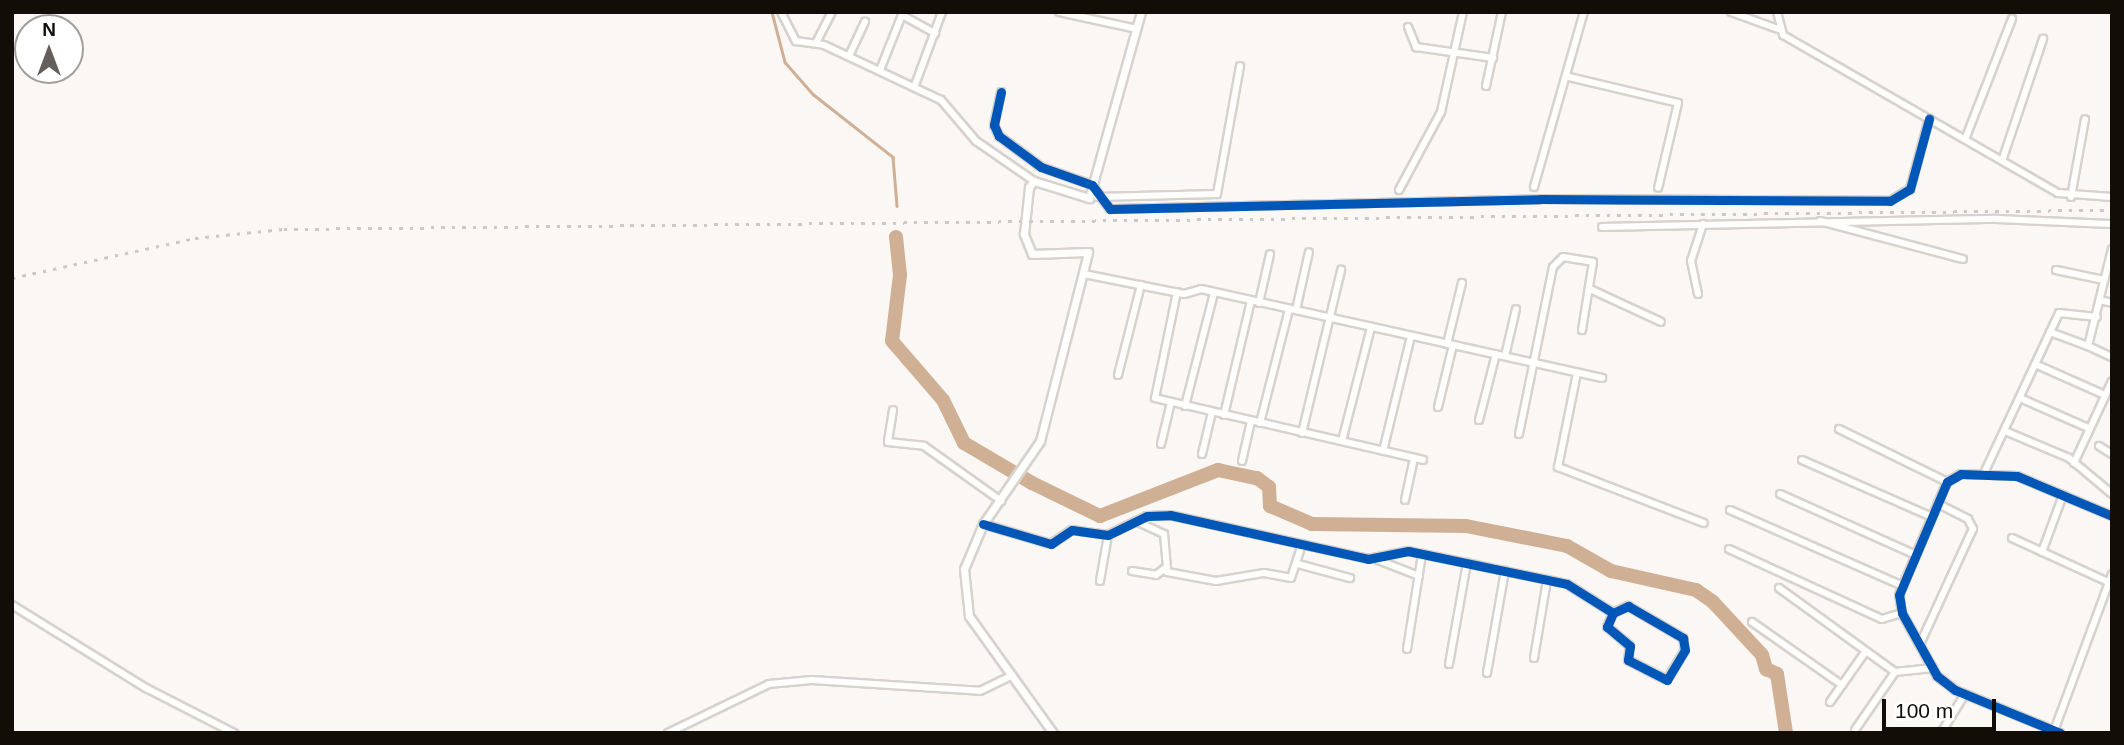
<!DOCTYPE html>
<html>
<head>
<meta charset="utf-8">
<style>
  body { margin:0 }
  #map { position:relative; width:2124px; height:745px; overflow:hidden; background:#faf7f4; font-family:Arial,sans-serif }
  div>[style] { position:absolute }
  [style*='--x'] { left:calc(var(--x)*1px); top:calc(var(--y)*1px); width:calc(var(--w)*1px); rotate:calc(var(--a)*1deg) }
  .stream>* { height:2.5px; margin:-1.25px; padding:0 1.25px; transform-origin:1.25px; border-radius:1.25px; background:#d0b094 }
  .river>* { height:14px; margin:-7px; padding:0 7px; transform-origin:7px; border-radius:7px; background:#d0b094 }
  .roads { filter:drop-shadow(2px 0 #d7d2ce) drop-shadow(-2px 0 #d7d2ce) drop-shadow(0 2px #d7d2ce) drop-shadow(0 -2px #d7d2ce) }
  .minor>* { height:6px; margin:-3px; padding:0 3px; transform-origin:3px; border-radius:3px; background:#fefefd }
  .tertiary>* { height:7px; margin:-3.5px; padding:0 3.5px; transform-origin:3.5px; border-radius:3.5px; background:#fefefd }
  .rail>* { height:2.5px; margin-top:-1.25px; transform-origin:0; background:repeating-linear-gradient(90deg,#cac8c8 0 3.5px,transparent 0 10.5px) }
  .cycleway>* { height:9px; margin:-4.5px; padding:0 4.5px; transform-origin:4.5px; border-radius:4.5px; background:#0057b8 }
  span { translate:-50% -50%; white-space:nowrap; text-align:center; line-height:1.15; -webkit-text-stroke:5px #fff; paint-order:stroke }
  .frame { position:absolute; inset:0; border:14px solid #130d08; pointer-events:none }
  .north { position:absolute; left:14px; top:14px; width:70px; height:70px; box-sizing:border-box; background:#fff; border:2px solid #a19e9c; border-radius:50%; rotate:0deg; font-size:19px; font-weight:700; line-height:28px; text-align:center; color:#130d08 }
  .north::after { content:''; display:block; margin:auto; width:24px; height:32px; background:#645f5b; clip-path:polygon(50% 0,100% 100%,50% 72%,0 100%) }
  .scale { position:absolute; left:1882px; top:699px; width:114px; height:32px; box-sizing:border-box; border:4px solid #130d08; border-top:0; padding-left:9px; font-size:21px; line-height:24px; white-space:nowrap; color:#130d08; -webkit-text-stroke:5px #fff; paint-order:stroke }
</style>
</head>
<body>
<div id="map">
  <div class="stream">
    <i style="--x:772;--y:12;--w:52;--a:75.4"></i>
    <i style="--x:785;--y:62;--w:43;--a:48.8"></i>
    <i style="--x:813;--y:94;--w:102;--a:38.2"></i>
    <i style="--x:893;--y:157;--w:49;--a:85.3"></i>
  </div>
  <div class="river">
    <i style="--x:896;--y:237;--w:38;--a:84"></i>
    <i style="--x:900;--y:275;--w:66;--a:96.9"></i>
    <i style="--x:892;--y:341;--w:78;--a:49.2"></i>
    <i style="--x:943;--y:400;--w:48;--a:64"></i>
    <i style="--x:964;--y:443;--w:79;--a:30.5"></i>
    <i style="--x:1032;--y:483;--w:76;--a:25.9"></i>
    <i style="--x:1100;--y:516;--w:127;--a:-21.3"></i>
    <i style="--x:1218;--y:470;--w:40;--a:12"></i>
    <i style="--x:1257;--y:478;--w:15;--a:37"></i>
    <i style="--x:1269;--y:487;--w:19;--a:87"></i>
    <i style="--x:1270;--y:506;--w:46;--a:23.2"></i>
    <i style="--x:1312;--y:524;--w:154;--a:0.7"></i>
    <i style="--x:1466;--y:526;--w:103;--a:11.2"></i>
    <i style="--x:1567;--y:546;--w:51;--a:29.6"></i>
    <i style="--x:1611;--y:571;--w:87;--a:12.6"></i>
    <i style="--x:1696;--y:590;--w:21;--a:35"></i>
    <i style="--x:1713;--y:602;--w:72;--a:47.2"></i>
    <i style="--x:1762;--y:655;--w:15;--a:74"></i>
    <i style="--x:1766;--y:669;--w:12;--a:24"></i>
    <i style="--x:1777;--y:674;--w:60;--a:81.3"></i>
  </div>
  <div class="roads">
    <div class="minor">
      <i style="--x:781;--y:12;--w:33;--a:63"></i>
      <i style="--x:796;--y:41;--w:28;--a:8"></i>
      <i style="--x:824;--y:45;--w:129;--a:25.2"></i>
      <i style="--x:941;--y:100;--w:54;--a:49.5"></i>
      <i style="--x:976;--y:141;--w:70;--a:34.6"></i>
      <i style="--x:1059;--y:12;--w:80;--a:12.3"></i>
      <i style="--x:1731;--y:12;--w:50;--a:19.9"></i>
      <i style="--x:1777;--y:12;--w:24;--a:75"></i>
      <i style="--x:1783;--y:35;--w:317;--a:29.9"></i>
      <i style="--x:2058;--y:193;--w:54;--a:4.2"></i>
      <i style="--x:1408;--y:27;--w:22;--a:68"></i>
      <i style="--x:1416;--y:47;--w:78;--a:8.1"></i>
      <i style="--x:816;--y:43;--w:35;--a:-63"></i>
      <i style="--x:849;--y:56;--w:38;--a:-65"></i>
      <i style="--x:880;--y:70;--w:59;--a:-68.2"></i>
      <i style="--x:902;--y:15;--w:38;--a:29"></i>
      <i style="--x:1569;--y:77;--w:112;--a:13.4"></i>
      <i style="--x:1678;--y:103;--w:87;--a:103.2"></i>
      <i style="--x:915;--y:85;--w:78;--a:-69.7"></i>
      <i style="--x:1486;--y:86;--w:76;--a:-77.8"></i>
      <i style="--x:1001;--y:92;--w:34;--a:102"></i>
      <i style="--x:994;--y:125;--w:12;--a:66"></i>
      <i style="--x:999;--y:136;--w:52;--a:36.4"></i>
      <i style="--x:1041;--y:167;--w:54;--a:19.4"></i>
      <i style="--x:1092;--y:185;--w:30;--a:53"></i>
      <i style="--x:1110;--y:209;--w:430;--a:-1.3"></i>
      <i style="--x:1540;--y:199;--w:350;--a:0.3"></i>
      <i style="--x:1890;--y:201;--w:23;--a:-31"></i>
      <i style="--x:1910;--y:189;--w:73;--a:-74.8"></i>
      <i style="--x:1966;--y:137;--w:127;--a:-68.7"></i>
      <i style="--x:2003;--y:158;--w:126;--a:-71.4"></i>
      <i style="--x:1534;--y:187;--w:182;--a:-74.1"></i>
      <i style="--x:1399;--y:190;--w:89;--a:-61.7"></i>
      <i style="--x:1441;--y:112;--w:102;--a:-77.6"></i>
      <i style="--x:1097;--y:197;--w:120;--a:-1.4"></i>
      <i style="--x:1217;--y:194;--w:130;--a:-79.8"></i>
      <i style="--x:2071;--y:197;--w:79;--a:-79.8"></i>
      <i style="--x:1820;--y:221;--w:148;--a:14.9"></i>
      <i style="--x:1602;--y:227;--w:395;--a:-1.2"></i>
      <i style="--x:1997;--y:219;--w:115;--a:2.5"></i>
      <i style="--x:2112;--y:249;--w:100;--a:103.9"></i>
      <i style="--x:2088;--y:346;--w:26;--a:25"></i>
      <i style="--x:2056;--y:270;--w:49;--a:11.8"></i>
      <i style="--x:1084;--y:274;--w:102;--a:11.3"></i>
      <i style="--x:1184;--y:294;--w:18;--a:-16"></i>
      <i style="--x:1201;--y:289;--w:411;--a:12.5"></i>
      <i style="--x:1590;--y:289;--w:78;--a:24.9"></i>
      <i style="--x:1177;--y:292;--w:108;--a:101.7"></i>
      <i style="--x:1155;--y:398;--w:275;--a:13"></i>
      <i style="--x:1698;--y:294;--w:34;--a:-102"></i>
      <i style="--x:1691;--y:261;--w:39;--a:-72"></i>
      <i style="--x:2100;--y:300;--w:12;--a:14"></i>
      <i style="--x:1259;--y:303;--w:50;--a:-77.3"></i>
      <i style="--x:1296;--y:310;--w:59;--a:-77.4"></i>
      <i style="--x:2050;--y:332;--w:40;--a:20.2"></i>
      <i style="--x:1447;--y:344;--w:63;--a:-76.2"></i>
      <i style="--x:1505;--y:356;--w:48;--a:-76.8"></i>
      <i style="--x:2035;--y:364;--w:77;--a:23.9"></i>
      <i style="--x:1577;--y:373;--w:96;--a:101.4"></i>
      <i style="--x:1558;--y:467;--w:156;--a:21"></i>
      <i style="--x:1118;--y:375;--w:93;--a:-75.7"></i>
      <i style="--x:2020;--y:398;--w:74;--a:23.8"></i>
      <i style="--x:1185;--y:406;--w:117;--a:-75.6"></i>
      <i style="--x:1438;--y:407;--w:64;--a:-76.4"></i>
      <i style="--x:893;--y:410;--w:32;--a:99"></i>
      <i style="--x:888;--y:442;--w:36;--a:6"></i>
      <i style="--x:924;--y:446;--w:95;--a:35.5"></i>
      <i style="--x:1224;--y:415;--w:117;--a:-76.7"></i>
      <i style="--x:1479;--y:420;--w:68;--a:-75.6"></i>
      <i style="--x:1260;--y:423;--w:118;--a:-75.7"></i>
      <i style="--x:1839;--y:429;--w:120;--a:26.1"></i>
      <i style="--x:2005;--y:431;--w:69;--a:22.9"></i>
      <i style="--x:2069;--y:458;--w:56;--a:39.9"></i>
      <i style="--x:1302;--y:433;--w:168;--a:-76.5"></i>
      <i style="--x:1519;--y:434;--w:170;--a:-78.5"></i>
      <i style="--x:1553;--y:267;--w:14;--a:-45"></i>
      <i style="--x:1563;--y:257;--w:30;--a:9"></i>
      <i style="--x:1593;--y:262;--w:69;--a:99.2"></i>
      <i style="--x:1342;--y:441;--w:118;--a:-75.7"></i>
      <i style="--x:1161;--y:444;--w:43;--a:-76.6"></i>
      <i style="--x:2099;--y:446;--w:15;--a:32"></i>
      <i style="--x:1383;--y:451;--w:118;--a:-76.3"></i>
      <i style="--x:1202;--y:454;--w:43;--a:-76.6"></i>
      <i style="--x:1802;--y:460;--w:142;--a:23.7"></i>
      <i style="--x:1242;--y:461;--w:41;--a:-77.3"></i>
      <i style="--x:2074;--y:463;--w:90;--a:-65.1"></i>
      <i style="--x:1985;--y:471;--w:174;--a:-64.9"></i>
      <i style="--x:2059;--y:313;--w:38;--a:6"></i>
      <i style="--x:1780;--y:494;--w:149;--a:24.2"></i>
      <i style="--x:1405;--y:500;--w:43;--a:-77.9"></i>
      <i style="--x:1730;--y:510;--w:189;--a:23.7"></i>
      <i style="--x:1136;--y:521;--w:31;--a:25"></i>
      <i style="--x:1164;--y:534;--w:38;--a:85"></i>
      <i style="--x:1167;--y:572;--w:50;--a:10.4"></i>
      <i style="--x:1216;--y:581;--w:49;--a:-9.5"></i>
      <i style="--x:1264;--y:573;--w:27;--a:10"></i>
      <i style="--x:1291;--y:578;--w:36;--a:-72"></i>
      <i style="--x:983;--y:524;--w:71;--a:16.4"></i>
      <i style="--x:1051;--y:544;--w:25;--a:-34"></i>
      <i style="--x:1072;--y:530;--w:36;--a:8"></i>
      <i style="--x:1108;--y:535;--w:43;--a:-26"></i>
      <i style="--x:1147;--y:516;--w:23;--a:-2"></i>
      <i style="--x:1170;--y:515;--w:203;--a:12.5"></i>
      <i style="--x:1368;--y:559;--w:41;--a:-11.3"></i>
      <i style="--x:1408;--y:551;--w:162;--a:11.7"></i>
      <i style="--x:1567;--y:584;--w:54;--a:32.2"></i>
      <i style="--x:1613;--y:613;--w:17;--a:-25"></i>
      <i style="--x:1628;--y:606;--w:64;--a:30.2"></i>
      <i style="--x:1683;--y:638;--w:12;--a:81"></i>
      <i style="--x:1685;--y:650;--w:35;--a:121"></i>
      <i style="--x:1667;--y:680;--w:44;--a:-152.9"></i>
      <i style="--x:1628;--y:660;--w:14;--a:-82"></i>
      <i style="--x:1630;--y:646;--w:30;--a:-140"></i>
      <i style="--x:1607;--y:627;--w:15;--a:-67"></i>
      <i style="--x:2012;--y:538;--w:106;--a:24.6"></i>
      <i style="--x:1729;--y:549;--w:168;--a:24.6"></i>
      <i style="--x:1882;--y:619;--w:21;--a:-17"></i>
      <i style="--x:2042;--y:552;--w:61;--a:-69.8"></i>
      <i style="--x:1378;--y:560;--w:44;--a:21.3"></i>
      <i style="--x:1298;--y:564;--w:54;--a:15.1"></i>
      <i style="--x:1132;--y:571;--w:24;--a:9"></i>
      <i style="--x:1156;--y:575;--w:10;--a:-37"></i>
      <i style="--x:1100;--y:581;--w:47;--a:-80.1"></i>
      <i style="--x:1779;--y:588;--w:143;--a:35.9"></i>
      <i style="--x:1895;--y:672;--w:38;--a:-6"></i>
      <i style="--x:12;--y:605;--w:158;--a:31.8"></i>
      <i style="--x:146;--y:688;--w:99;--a:27.1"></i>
      <i style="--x:1752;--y:622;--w:110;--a:35"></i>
      <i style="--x:1920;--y:644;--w:127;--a:-65.3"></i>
      <i style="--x:1973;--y:529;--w:11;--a:-117"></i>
      <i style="--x:1968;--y:519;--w:34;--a:-153"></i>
      <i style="--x:1407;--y:649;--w:96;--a:-81"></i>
      <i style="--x:1534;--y:658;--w:79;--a:-80.5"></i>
      <i style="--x:1449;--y:664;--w:103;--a:-79.9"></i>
      <i style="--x:1487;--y:673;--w:104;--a:-80"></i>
      <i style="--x:1830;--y:702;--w:62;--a:-54.8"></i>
      <i style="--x:1855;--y:730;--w:70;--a:-55.4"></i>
      <i style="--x:2054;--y:731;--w:167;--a:-69.7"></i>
      <i style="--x:668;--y:733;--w:112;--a:-25.9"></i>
      <i style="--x:769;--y:684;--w:43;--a:-5.3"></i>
      <i style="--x:812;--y:680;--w:168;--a:3.7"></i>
      <i style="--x:980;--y:691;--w:32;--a:-26"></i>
      <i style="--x:1941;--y:733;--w:46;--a:-58.4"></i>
      <i style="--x:2060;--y:733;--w:113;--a:-157.7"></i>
      <i style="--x:1955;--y:690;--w:23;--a:-142"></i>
      <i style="--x:1937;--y:676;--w:72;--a:-119.1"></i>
      <i style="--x:1902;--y:613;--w:18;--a:-99"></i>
      <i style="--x:1899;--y:595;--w:123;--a:-67"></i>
      <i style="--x:1947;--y:482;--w:16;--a:-30"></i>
      <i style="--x:1961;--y:474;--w:56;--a:2"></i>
      <i style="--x:2017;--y:476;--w:103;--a:22.8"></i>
    </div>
    <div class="tertiary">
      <i style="--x:1053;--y:733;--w:144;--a:-125.7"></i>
      <i style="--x:969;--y:616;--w:47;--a:-96.1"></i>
      <i style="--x:964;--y:569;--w:49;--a:-67.1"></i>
      <i style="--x:983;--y:524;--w:101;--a:-55.5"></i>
      <i style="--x:1040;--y:441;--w:195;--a:-75.7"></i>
      <i style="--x:1088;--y:252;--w:56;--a:178"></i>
      <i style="--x:1032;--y:254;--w:22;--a:-112"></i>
      <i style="--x:1024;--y:234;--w:47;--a:-83.9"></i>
      <i style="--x:1029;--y:187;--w:8;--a:-50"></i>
      <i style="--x:1034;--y:181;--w:58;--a:17.2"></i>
      <i style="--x:1089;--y:198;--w:193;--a:-74.4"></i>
    </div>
  </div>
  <div class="rail">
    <i style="--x:12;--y:278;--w:187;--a:-12.3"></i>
    <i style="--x:195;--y:238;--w:89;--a:-5.8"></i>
    <i style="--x:284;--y:229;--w:1828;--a:-0.6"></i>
  </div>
  <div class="cycleway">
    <i style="--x:1001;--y:92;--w:34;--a:102"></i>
    <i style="--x:994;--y:125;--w:12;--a:66"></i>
    <i style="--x:999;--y:136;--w:52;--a:36.4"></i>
    <i style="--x:1041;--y:167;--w:54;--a:19.4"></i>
    <i style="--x:1092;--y:185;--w:30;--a:53"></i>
    <i style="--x:1110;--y:209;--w:430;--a:-1.3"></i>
    <i style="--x:1540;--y:199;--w:350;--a:0.3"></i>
    <i style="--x:1890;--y:201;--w:23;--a:-31"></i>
    <i style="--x:1910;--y:189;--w:73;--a:-74.8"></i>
    <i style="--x:983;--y:524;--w:71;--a:16.4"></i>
    <i style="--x:1051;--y:544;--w:25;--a:-34"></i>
    <i style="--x:1072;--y:530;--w:36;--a:8"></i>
    <i style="--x:1108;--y:535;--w:43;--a:-26"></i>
    <i style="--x:1147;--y:516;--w:23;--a:-2"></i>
    <i style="--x:1170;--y:515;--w:203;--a:12.5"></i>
    <i style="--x:1368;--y:559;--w:41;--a:-11.3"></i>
    <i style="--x:1408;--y:551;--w:162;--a:11.7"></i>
    <i style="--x:1567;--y:584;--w:54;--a:32.2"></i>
    <i style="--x:1613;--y:613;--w:17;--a:-25"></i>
    <i style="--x:1628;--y:606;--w:64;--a:30.2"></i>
    <i style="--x:1683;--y:638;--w:12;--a:81"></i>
    <i style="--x:1685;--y:650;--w:35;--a:121"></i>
    <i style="--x:1667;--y:680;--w:44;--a:-152.9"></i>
    <i style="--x:1628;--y:660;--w:14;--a:-82"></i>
    <i style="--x:1630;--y:646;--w:30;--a:-140"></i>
    <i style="--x:1607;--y:627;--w:15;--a:-67"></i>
    <i style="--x:2060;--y:733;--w:113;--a:-157.7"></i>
    <i style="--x:1955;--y:690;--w:23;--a:-142"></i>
    <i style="--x:1937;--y:676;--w:72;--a:-119.1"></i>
    <i style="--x:1902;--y:613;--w:18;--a:-99"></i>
    <i style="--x:1899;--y:595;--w:123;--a:-67"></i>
    <i style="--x:1947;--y:482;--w:16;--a:-30"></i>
    <i style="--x:1961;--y:474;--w:56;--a:2"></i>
    <i style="--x:2017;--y:476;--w:103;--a:22.8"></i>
  </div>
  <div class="frame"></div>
  <div class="north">N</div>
  <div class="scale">100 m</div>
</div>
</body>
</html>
